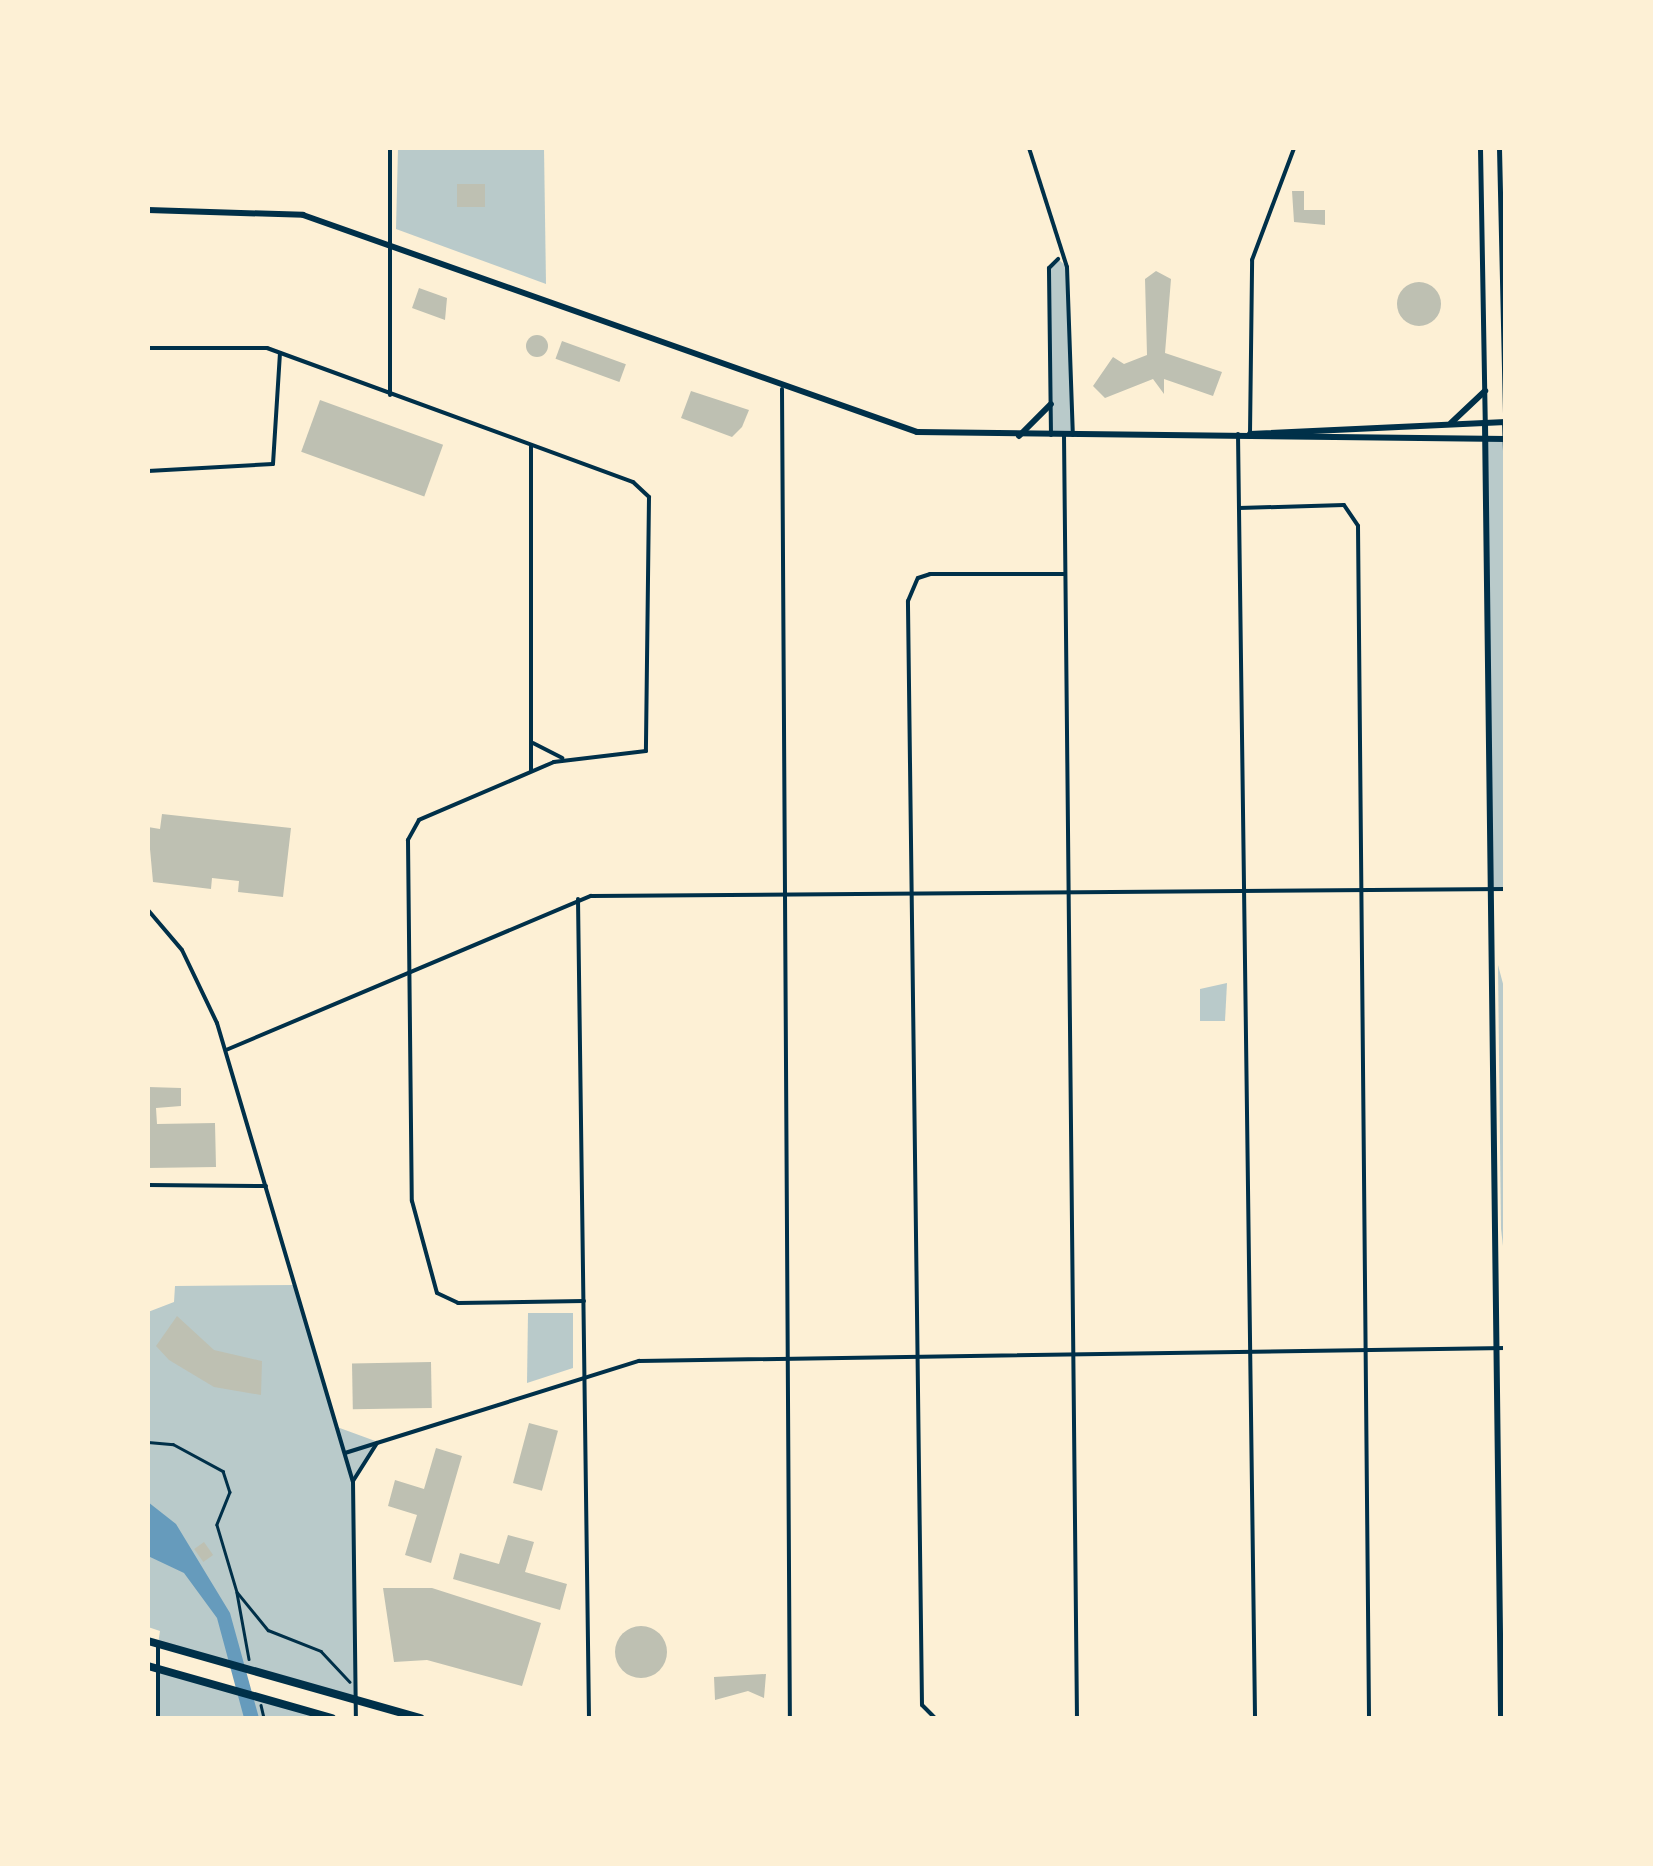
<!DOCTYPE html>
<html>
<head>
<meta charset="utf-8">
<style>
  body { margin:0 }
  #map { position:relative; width:1653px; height:1866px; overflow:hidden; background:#fdf0d5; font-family:Poppins,sans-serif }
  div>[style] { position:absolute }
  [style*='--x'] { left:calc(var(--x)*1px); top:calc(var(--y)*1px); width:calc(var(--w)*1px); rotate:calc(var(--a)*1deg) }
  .green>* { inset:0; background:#b9caca }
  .water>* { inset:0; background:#669bbc }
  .building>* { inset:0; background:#bec0b2; transform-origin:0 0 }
  .round { border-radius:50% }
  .path>* { height:2.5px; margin:-1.25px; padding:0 1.25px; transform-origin:1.25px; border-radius:1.25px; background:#003049 }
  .minor>* { height:4px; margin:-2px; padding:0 2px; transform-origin:2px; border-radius:2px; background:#003049 }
  .tertiary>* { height:5px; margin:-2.5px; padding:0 2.5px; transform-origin:2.5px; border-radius:2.5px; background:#003049 }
  .secondary>* { height:6px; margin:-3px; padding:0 3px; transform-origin:3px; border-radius:3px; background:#003049 }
  .trunk>* { height:8px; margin:-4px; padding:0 4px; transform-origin:4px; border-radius:4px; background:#003049 }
  span { translate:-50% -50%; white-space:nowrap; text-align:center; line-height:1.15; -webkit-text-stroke:10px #fdf0d5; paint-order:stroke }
  .frame { position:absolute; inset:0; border:150px solid #fdf0d5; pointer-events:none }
</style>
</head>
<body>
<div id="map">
  <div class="green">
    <i style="clip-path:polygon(398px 148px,544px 148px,546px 284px,396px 229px)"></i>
    <i style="clip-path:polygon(1058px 259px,1067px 267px,1073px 435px,1051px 436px,1049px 268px)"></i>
    <i style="clip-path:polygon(1485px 439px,1505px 439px,1505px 889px,1490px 889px)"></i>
    <i style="clip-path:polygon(1498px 965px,1506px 995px,1505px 1263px,1501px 1229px)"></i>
    <i style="clip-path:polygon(1227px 983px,1225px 1021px,1200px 1021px,1200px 989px)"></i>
    <i style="clip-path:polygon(296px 1285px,337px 1427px,378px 1442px,353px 1481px,357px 1700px,158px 1644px,160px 1631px,148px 1627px,148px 1312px,174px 1302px,175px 1286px)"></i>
    <i style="clip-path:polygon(528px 1313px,573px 1313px,573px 1368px,527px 1383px)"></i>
    <i style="clip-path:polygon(159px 1670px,332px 1718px,158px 1718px)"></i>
  </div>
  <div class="water">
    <i style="clip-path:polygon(148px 1502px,176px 1524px,230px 1613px,259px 1718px,244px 1718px,217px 1618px,184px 1573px,148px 1556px)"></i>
  </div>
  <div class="building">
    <i style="left:485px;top:184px;width:23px;height:28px;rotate:90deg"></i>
    <i style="clip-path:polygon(1292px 191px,1304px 191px,1304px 210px,1325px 210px,1325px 225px,1294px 222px)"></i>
    <i style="clip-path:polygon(1156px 271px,1171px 279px,1165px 353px,1222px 372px,1213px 396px,1164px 379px,1164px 394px,1153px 379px,1105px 398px,1093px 386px,1113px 357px,1124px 364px,1147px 355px,1145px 279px)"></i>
    <i class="round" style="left:1397px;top:282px;width:44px;height:44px"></i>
    <i style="clip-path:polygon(419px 288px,447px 298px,445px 320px,412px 308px)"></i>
    <i class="round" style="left:526px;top:335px;width:22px;height:22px"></i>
    <i style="left:562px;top:341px;width:68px;height:19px;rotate:20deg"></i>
    <i style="clip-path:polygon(691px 391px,749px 410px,742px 427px,732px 437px,681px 418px)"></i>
    <i style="left:320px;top:400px;width:131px;height:55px;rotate:20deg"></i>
    <i style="clip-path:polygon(162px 814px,291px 828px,283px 897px,238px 892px,239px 881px,212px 878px,211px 889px,153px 882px,148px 827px,160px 829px)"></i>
    <i style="clip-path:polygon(148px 1087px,181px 1088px,181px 1106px,156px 1108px,157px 1124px,215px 1123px,216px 1167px,148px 1168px)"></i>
    <i style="clip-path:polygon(177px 1316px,214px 1350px,262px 1361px,261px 1395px,214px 1387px,169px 1360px,156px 1346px)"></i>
    <i style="left:431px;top:1362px;width:46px;height:79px;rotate:89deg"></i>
    <i style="left:529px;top:1423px;width:30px;height:62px;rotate:15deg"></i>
    <i style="clip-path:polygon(436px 1448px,462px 1456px,431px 1563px,405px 1555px,417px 1515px,388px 1506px,395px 1480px,424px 1489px)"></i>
    <i style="clip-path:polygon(508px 1535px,534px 1542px,525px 1572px,567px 1584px,560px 1610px,453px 1579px,460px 1553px,499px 1564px)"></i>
    <i style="left:204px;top:1542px;width:16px;height:12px;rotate:55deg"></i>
    <i style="clip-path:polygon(383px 1588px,432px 1588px,541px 1623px,522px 1686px,427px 1660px,394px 1662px)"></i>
    <i class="round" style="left:615px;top:1626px;width:52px;height:52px"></i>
    <i style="clip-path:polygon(766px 1674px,764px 1698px,748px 1691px,715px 1700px,714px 1677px)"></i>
  </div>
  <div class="path">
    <i style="--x:148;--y:1442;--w:25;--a:5"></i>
    <i style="--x:173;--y:1444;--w:57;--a:28.4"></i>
    <i style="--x:223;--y:1471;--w:22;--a:72"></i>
    <i style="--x:230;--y:1492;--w:35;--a:112"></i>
    <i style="--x:217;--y:1525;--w:70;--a:73.4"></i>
    <i style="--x:237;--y:1592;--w:49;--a:50.8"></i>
    <i style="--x:268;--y:1630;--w:57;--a:21.6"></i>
    <i style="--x:321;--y:1651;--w:42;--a:46.9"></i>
    <i style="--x:237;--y:1593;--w:67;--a:79.7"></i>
    <i style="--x:261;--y:1705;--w:13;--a:77"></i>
  </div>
  <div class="minor">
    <i style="--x:390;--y:148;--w:247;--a:90"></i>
    <i style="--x:1029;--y:148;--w:125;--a:72.3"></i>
    <i style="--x:1067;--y:267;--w:168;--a:88"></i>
    <i style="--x:148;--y:348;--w:119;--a:0"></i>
    <i style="--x:267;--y:348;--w:390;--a:20.1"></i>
    <i style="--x:633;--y:482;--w:22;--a:43"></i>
    <i style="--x:649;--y:497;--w:254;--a:90.7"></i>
    <i style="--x:646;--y:751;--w:93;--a:173.2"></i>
    <i style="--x:554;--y:762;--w:147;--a:156.8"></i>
    <i style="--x:419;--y:820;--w:23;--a:119"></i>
    <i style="--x:408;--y:840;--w:361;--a:89.4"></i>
    <i style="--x:412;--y:1201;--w:95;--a:74.8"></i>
    <i style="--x:437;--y:1293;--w:23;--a:25"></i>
    <i style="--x:458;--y:1303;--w:126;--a:-0.9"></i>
    <i style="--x:782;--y:389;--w:1329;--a:89.66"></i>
    <i style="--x:1238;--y:434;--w:1284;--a:89.24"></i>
    <i style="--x:1250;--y:434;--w:174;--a:-89.3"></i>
    <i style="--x:1252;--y:260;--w:120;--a:-69.4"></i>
    <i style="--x:1051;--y:435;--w:167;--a:-90.7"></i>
    <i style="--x:1049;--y:268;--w:13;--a:-45"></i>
    <i style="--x:1064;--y:435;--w:1283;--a:89.42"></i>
    <i style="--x:531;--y:446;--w:325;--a:90"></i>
    <i style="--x:148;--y:471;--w:125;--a:-3.2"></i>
    <i style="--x:273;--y:464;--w:111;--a:-86.4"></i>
    <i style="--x:1239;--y:508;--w:105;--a:-1.6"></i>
    <i style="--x:1344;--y:505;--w:25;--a:56"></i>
    <i style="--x:1358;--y:526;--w:1192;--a:89.47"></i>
    <i style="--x:533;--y:743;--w:33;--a:27"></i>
    <i style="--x:578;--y:899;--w:819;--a:89.23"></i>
    <i style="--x:148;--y:910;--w:52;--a:49.6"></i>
    <i style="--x:182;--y:950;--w:81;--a:64.4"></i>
    <i style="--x:217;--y:1023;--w:478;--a:73.5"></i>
    <i style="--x:353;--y:1481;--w:237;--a:89.3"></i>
    <i style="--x:226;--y:1050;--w:396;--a:-22.9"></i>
    <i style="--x:591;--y:896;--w:915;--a:-0.44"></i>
    <i style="--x:148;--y:1185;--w:118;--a:0.5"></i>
    <i style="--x:345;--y:1453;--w:308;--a:-17.4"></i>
    <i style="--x:639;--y:1361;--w:867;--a:-0.86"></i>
    <i style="--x:353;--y:1481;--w:45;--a:-57.7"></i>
    <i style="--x:158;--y:1718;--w:74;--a:-90"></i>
    <i style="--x:935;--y:1718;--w:18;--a:-135"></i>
    <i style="--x:922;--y:1705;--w:1104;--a:-90.73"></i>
    <i style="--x:908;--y:601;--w:25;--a:-67"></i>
    <i style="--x:918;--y:578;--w:13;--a:-18"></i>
    <i style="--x:930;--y:574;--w:135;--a:0"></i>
  </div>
  <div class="tertiary">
    <i style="--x:1480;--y:148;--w:275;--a:89"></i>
    <i style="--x:1499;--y:148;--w:274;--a:88.7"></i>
  </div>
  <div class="secondary">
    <i style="--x:148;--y:210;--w:155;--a:1.8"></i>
    <i style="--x:303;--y:215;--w:651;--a:19.46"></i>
    <i style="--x:917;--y:432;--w:589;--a:0.68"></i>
    <i style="--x:1505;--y:422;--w:38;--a:88"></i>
    <i style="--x:1451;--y:423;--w:47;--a:-43.3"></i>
    <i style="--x:1485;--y:423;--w:1295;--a:89.29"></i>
    <i style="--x:1250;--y:434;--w:256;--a:-2.7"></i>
    <i style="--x:1019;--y:436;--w:45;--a:-45"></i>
  </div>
  <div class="trunk">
    <i style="--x:148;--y:1641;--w:283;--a:15.8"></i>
    <i style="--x:148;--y:1666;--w:191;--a:15.8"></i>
  </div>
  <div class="frame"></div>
</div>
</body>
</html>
